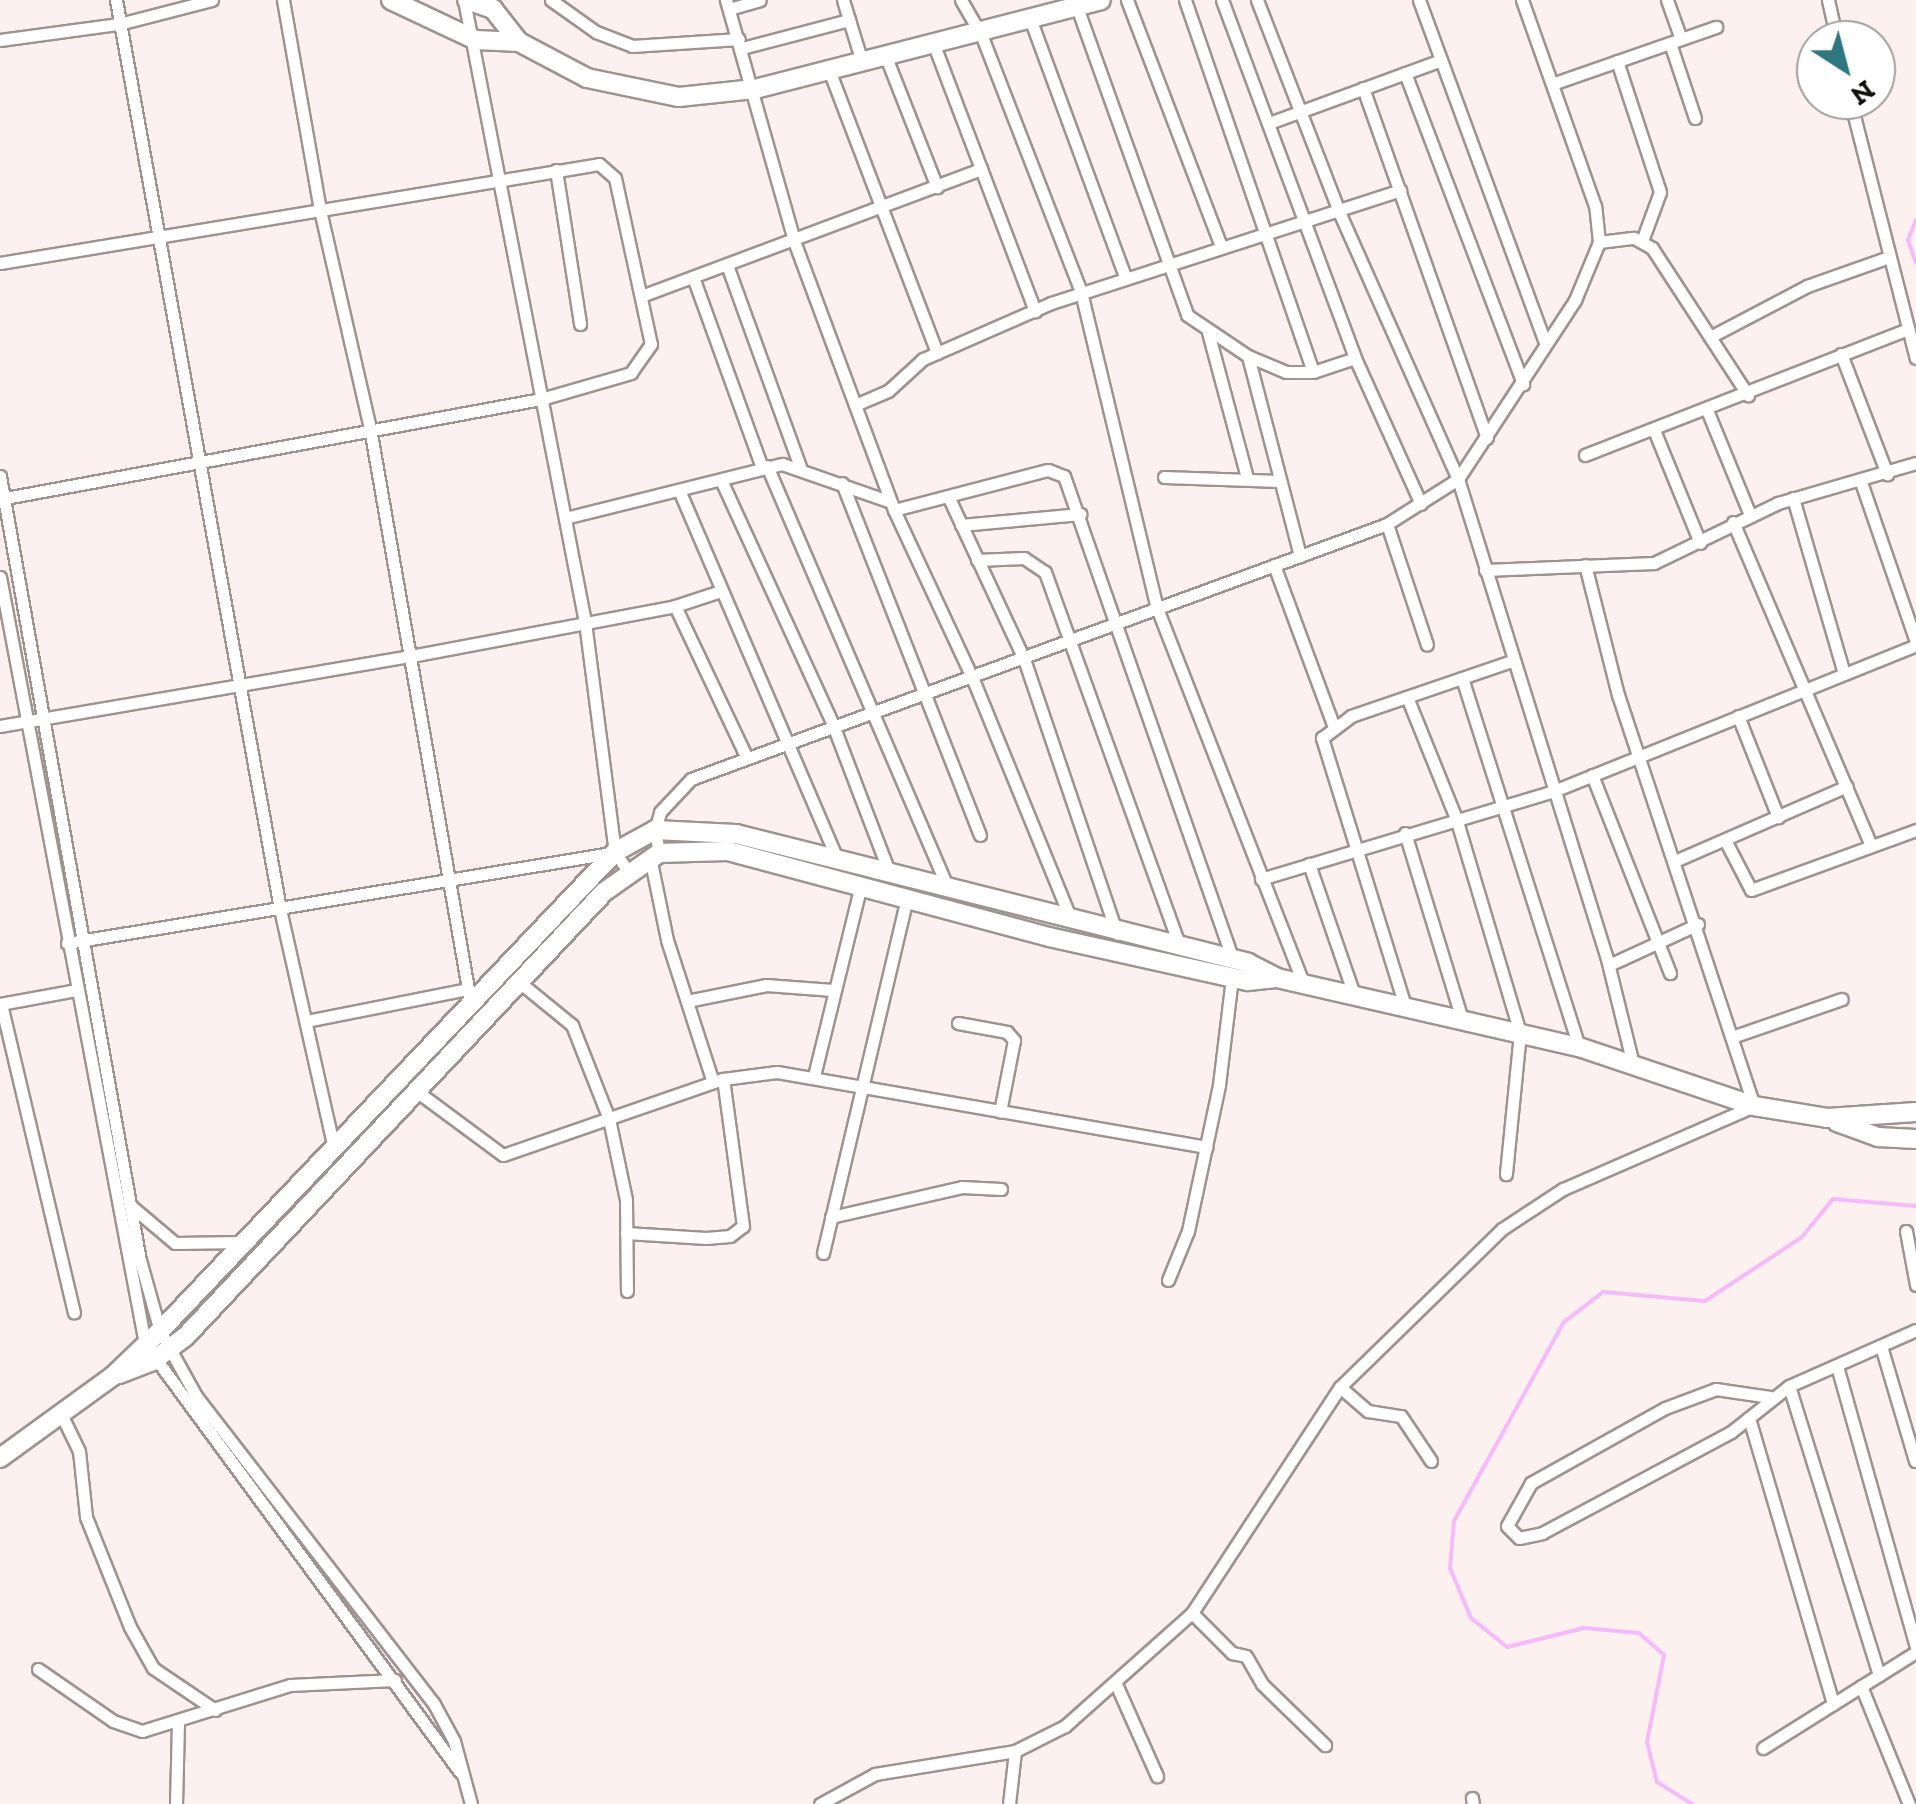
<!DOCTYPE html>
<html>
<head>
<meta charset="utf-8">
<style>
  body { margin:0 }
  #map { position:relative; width:1916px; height:1804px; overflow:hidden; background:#fcf1ee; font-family:"Zilla Slab",serif }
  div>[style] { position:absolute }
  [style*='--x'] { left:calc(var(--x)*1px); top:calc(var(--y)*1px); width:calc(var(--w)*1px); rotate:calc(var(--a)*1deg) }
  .stream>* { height:4px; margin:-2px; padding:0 2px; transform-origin:2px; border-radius:2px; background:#f6bafa }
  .roads { filter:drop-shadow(2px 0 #9d9390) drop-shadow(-2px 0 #9d9390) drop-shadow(0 2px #9d9390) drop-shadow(0 -2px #9d9390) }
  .street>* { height:11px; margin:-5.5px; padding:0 5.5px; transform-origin:5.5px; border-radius:5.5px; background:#fff }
  .secondary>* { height:18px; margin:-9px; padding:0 9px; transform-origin:9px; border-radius:9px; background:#fff }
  span { translate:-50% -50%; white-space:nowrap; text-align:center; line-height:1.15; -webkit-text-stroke:8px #fff; paint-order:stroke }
  .north { position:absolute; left:1796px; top:20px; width:100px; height:100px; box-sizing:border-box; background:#fff; border:2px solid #9f9e9e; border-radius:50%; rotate:144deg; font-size:28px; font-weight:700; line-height:40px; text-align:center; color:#100d0c }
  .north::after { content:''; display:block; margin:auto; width:35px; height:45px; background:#2e777e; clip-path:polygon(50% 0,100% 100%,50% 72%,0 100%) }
</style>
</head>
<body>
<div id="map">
  <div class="stream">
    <i style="--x:1916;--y:220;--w:22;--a:112"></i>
    <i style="--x:1908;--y:240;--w:24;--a:71"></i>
    <i style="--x:1692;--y:1804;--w:41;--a:-147.8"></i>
    <i style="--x:1657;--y:1782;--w:41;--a:-104"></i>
    <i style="--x:1647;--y:1742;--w:89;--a:-78.9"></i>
    <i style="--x:1664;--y:1655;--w:33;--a:-139"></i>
    <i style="--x:1639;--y:1633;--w:55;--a:-174.8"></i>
    <i style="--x:1584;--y:1628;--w:79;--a:166.1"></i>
    <i style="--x:1507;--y:1647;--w:46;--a:-141.1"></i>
    <i style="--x:1471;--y:1618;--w:54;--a:-112.8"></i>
    <i style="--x:1450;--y:1568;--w:47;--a:-85.1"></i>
    <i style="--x:1454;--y:1521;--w:227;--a:-61.1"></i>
    <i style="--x:1564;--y:1322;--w:49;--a:-37.6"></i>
    <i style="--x:1603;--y:1292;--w:102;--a:5"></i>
    <i style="--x:1705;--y:1301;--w:116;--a:-33.4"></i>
    <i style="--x:1802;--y:1237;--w:49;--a:-50.8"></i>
    <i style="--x:1833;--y:1199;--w:83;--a:4.8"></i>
  </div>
  <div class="roads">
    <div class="street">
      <i style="--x:116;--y:0;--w:924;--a:79.77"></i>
      <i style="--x:280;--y:909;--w:246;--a:77.3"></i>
      <i style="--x:283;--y:0;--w:213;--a:80"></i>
      <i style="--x:320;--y:210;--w:224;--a:77.1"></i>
      <i style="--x:370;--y:428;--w:587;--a:80.09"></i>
      <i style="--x:464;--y:0;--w:634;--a:78.99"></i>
      <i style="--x:585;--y:622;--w:232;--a:82.6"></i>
      <i style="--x:615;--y:852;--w:22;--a:56"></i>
      <i style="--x:551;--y:0;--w:55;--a:35.4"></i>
      <i style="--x:596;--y:32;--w:39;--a:21"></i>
      <i style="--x:632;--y:46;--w:107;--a:-3.7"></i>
      <i style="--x:726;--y:0;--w:250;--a:74.2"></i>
      <i style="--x:794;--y:241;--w:287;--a:69.6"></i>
      <i style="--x:894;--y:510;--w:184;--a:65"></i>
      <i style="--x:972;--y:677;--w:262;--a:67.8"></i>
      <i style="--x:843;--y:0;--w:65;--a:73"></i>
      <i style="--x:961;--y:0;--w:39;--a:60"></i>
      <i style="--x:981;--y:34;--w:277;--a:68.8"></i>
      <i style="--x:1081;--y:292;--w:325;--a:76.5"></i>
      <i style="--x:1157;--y:608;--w:402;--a:68.7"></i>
      <i style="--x:1127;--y:0;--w:263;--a:69.1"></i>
      <i style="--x:1185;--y:0;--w:393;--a:71"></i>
      <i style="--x:1222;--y:0;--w:382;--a:69.6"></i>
      <i style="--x:1355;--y:358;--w:160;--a:65.7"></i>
      <i style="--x:1257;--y:0;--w:230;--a:68.8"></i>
      <i style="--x:1340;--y:214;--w:290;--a:66"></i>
      <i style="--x:1458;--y:479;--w:503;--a:72.75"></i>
      <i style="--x:1607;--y:959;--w:108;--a:76.1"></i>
      <i style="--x:1419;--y:0;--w:364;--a:69.8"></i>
      <i style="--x:1667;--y:0;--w:41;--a:70.3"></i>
      <i style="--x:1828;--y:0;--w:41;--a:77.3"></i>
      <i style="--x:1077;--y:7;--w:327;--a:70.3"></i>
      <i style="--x:1187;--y:315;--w:73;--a:33.9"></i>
      <i style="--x:1248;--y:356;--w:41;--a:22.8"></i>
      <i style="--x:1286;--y:372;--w:27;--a:0"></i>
      <i style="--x:1313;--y:372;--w:44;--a:-18.4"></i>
      <i style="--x:729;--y:9;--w:32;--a:-16"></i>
      <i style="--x:1031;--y:21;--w:272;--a:69.8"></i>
      <i style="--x:0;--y:40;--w:120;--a:-7.7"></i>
      <i style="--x:119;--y:24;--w:96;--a:-14.5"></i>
      <i style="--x:1670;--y:43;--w:79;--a:71.6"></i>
      <i style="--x:934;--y:45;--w:285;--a:69.2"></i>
      <i style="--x:742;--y:48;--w:111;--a:-14.7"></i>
      <i style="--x:886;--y:57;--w:140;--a:68.6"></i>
      <i style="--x:1617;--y:61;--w:138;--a:71.8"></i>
      <i style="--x:1660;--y:192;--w:52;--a:110.2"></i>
      <i style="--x:829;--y:70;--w:303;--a:69.1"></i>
      <i style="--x:1405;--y:73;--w:333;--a:69.2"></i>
      <i style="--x:1552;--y:84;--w:174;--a:-19.2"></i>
      <i style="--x:1363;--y:88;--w:371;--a:70.5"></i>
      <i style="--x:1850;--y:100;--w:266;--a:75.7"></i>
      <i style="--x:1269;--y:123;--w:183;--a:-20.1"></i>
      <i style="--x:556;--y:170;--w:156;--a:81.1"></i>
      <i style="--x:1599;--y:242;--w:35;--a:-7"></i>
      <i style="--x:1634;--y:238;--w:21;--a:29"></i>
      <i style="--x:1652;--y:248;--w:176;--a:56.9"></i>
      <i style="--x:0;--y:263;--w:607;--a:-9.38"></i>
      <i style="--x:599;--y:164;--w:21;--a:41"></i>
      <i style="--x:615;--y:178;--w:170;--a:77.8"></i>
      <i style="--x:651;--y:344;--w:35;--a:125"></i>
      <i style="--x:631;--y:373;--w:94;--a:163.9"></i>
      <i style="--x:541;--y:399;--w:550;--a:169.53"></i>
      <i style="--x:727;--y:265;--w:215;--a:70.1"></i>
      <i style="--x:693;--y:277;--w:203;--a:70.1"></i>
      <i style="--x:644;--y:295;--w:360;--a:-20.5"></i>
      <i style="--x:1208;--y:332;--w:151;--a:75"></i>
      <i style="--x:1710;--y:337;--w:110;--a:-27.7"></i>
      <i style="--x:1807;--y:286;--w:87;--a:-19.5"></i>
      <i style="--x:1841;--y:354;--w:129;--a:69"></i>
      <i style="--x:1248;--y:356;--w:207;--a:75.4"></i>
      <i style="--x:855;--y:405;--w:36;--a:-23"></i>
      <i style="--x:888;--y:391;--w:47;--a:-42.4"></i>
      <i style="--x:923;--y:359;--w:140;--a:-23.6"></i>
      <i style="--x:1051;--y:303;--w:367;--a:-17.9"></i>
      <i style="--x:1707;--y:410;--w:113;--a:67.7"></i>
      <i style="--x:1654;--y:430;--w:122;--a:67.8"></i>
      <i style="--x:1585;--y:455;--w:347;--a:-21.3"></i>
      <i style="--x:767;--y:466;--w:460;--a:66.8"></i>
      <i style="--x:0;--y:476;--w:796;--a:79.88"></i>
      <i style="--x:140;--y:1260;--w:74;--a:74.3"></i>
      <i style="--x:160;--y:1331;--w:74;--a:61"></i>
      <i style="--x:196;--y:1396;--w:389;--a:52.3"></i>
      <i style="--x:434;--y:1704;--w:42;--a:61.6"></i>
      <i style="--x:454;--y:1741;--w:65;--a:74.9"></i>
      <i style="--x:1164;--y:477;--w:115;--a:2"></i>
      <i style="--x:721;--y:480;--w:269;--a:65.4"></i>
      <i style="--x:833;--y:725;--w:157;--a:69.1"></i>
      <i style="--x:1861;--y:482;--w:169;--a:71"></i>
      <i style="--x:842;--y:483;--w:378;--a:68.6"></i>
      <i style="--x:679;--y:490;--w:401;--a:66.8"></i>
      <i style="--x:948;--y:496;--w:180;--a:65"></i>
      <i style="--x:1024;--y:659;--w:290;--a:71.3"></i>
      <i style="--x:1793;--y:498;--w:183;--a:73.8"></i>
      <i style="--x:894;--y:510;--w:159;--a:-14.6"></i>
      <i style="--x:1048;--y:470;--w:17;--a:21"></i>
      <i style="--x:1064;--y:476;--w:513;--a:70.75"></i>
      <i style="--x:565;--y:518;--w:224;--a:-14"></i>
      <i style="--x:782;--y:464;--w:115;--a:19.2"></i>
      <i style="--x:1733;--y:522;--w:349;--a:66.9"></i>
      <i style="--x:1387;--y:524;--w:127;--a:71.7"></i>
      <i style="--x:961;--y:525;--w:120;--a:-5.3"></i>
      <i style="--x:977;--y:560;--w:47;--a:-2.4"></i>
      <i style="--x:1024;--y:558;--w:25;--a:34"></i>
      <i style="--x:1045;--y:572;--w:400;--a:70.2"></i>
      <i style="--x:1274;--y:565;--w:173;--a:69.7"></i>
      <i style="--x:1485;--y:570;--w:169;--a:-2.4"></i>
      <i style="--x:1654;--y:563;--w:138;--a:-25.8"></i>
      <i style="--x:1778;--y:503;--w:144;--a:-16.2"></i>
      <i style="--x:0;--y:577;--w:781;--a:79.29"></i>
      <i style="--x:145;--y:1344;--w:531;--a:53.65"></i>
      <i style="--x:675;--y:606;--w:168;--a:64.7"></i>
      <i style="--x:1462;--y:678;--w:387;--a:72.4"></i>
      <i style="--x:1407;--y:697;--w:131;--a:68"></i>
      <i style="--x:1456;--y:818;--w:224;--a:73.4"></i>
      <i style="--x:1520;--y:1033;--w:142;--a:95.7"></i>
      <i style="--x:1738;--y:716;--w:109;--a:68.4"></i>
      <i style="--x:0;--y:726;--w:417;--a:-9.7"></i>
      <i style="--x:411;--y:656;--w:269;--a:-10.7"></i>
      <i style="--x:675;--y:606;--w:48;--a:-18.1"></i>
      <i style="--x:1592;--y:775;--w:213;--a:68.5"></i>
      <i style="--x:1405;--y:833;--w:195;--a:73"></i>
      <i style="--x:1725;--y:840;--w:56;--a:62.5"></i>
      <i style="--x:1751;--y:890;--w:176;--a:-20"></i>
      <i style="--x:659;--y:853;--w:23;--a:-100"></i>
      <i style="--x:655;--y:830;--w:19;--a:-74"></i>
      <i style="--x:660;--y:812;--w:45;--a:-46.8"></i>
      <i style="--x:691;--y:779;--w:741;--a:-20.12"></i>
      <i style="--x:1387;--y:524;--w:84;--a:-32.4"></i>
      <i style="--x:1458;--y:479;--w:214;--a:-56.8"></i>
      <i style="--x:1575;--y:300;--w:63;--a:-67.5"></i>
      <i style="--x:1599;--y:242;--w:36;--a:-96"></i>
      <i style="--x:1595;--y:206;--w:219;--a:-109.5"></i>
      <i style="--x:650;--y:857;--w:85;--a:78.4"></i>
      <i style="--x:667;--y:940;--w:149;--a:72.1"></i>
      <i style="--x:1677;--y:860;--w:185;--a:-23.5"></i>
      <i style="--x:1309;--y:864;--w:139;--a:71"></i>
      <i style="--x:1261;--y:879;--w:303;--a:-16.7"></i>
      <i style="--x:1551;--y:792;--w:393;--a:-21.9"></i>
      <i style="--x:67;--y:943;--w:551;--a:-9.39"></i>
      <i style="--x:1609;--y:965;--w:98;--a:-24.7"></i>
      <i style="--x:518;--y:981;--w:70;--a:39.2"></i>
      <i style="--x:572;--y:1025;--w:101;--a:68.5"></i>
      <i style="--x:609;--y:1119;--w:83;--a:78.1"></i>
      <i style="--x:626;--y:1200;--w:91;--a:89.4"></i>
      <i style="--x:687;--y:1001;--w:81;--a:-11.4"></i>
      <i style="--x:766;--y:985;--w:67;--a:4.3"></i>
      <i style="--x:0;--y:1004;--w:77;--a:-10.4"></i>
      <i style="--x:1;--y:1004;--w:317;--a:76.7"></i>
      <i style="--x:1405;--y:1006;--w:281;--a:-107.2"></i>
      <i style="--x:1322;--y:738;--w:36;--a:-37"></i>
      <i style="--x:1351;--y:716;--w:170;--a:-18.9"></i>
      <i style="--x:306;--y:1021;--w:165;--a:-11.2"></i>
      <i style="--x:958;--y:1023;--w:50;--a:10.4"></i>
      <i style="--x:1007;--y:1032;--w:11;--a:49"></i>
      <i style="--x:1014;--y:1040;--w:73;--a:101"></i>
      <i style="--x:1732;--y:1037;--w:116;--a:-19.1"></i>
      <i style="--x:814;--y:1076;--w:197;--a:-76.2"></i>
      <i style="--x:415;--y:1090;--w:109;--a:36.5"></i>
      <i style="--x:503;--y:1155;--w:233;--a:-19.1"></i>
      <i style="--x:723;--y:1079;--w:54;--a:-7.4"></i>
      <i style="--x:777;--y:1072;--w:436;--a:9.9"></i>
      <i style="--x:131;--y:1206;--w:57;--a:40.1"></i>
      <i style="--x:175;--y:1243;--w:68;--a:-0.8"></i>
      <i style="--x:831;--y:1217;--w:134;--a:-12.9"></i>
      <i style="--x:962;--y:1187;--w:39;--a:3"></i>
      <i style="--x:1906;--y:1231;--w:55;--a:79.5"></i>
      <i style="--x:626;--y:1233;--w:80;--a:3.6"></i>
      <i style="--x:706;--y:1238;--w:24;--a:-5"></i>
      <i style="--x:730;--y:1236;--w:16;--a:-38"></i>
      <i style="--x:743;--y:1226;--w:148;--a:-97.7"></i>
      <i style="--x:823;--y:1253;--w:365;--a:-76.7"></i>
      <i style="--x:1168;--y:1280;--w:53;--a:-67.8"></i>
      <i style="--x:1188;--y:1231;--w:149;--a:-78"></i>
      <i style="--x:1219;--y:1085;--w:109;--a:-83.1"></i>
      <i style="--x:1881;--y:1346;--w:120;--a:73.5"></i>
      <i style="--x:1837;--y:1366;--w:292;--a:74.3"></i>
      <i style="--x:1789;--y:1386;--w:303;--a:72.7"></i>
      <i style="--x:1340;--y:1387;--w:37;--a:41"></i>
      <i style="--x:1368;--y:1411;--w:33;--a:9"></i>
      <i style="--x:1401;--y:1416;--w:54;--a:56.3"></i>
      <i style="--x:1770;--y:1397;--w:55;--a:-171.6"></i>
      <i style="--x:1716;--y:1389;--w:54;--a:159.6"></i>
      <i style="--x:1665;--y:1408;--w:154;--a:150.8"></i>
      <i style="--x:1531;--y:1483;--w:49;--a:119.2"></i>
      <i style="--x:1507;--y:1526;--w:17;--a:45"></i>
      <i style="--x:1519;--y:1538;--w:24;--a:-12"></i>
      <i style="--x:1542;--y:1533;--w:214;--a:-28.1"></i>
      <i style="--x:1731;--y:1432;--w:74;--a:-38.4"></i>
      <i style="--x:1789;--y:1386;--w:139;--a:-23.8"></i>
      <i style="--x:61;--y:1414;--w:41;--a:64.1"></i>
      <i style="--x:79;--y:1451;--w:66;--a:83.9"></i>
      <i style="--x:86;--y:1517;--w:118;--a:68.2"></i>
      <i style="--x:130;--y:1627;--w:47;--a:60.7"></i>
      <i style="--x:153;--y:1668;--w:75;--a:34.1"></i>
      <i style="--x:1749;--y:1418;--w:298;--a:73.6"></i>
      <i style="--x:1192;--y:1613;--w:57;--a:45"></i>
      <i style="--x:1232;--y:1653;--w:14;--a:12"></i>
      <i style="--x:1246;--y:1656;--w:32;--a:60"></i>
      <i style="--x:1262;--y:1684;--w:88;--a:44.1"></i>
      <i style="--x:38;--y:1669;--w:91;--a:34.7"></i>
      <i style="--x:113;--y:1721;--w:31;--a:19"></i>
      <i style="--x:142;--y:1731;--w:155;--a:-17.3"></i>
      <i style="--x:290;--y:1685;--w:105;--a:-2.7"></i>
      <i style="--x:1116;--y:1684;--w:101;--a:66"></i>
      <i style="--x:1861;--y:1686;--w:127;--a:67.9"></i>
      <i style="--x:1763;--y:1748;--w:181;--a:-32.1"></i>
      <i style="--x:1472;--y:1798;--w:6;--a:81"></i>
      <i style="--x:176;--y:1804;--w:81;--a:-88.6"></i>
      <i style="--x:820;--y:1804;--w:63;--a:-28.6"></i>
      <i style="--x:875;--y:1774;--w:142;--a:-9.3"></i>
      <i style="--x:1015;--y:1751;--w:56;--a:-26.6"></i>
      <i style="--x:1065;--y:1726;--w:170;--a:-41.7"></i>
      <i style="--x:1192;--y:1613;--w:270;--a:-56.8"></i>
      <i style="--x:1340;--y:1387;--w:226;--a:-44.3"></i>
      <i style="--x:1502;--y:1229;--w:73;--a:-33.3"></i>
      <i style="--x:1563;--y:1189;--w:208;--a:-23.5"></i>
      <i style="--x:1754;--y:1106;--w:433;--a:-108.3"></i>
      <i style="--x:1618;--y:695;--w:134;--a:-104.2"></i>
      <i style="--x:1009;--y:1804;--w:53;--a:-83.5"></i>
    </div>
    <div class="secondary">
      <i style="--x:391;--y:0;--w:94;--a:25.2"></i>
      <i style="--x:476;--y:40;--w:43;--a:2.7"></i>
      <i style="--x:467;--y:0;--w:28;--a:19"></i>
      <i style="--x:493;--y:9;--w:42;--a:51.8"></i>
      <i style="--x:519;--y:42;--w:77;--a:27.9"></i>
      <i style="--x:587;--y:78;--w:94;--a:11.7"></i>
      <i style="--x:679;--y:97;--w:76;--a:-6"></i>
      <i style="--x:755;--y:89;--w:357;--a:-14.4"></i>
      <i style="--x:1837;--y:1122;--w:44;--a:20.1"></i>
      <i style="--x:1878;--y:1137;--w:38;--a:3"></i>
      <i style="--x:119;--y:1374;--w:36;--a:-21"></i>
      <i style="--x:153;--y:1361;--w:40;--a:-37"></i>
      <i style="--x:185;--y:1337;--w:611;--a:-46.72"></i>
      <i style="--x:604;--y:892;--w:67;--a:-35.3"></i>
      <i style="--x:659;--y:853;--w:69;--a:-1.7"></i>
      <i style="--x:728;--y:851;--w:332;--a:15"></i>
      <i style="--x:1049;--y:937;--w:204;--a:12.5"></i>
      <i style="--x:1248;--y:981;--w:28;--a:-6"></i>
      <i style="--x:0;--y:1458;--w:140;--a:-36"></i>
      <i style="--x:113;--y:1376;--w:65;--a:-43.8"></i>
      <i style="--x:160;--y:1331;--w:661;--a:-46.47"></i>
      <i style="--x:615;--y:852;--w:46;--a:-28.8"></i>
      <i style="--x:655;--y:830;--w:81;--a:2.8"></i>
      <i style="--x:736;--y:834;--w:143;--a:14.1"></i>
      <i style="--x:875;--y:869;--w:385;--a:14.1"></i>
      <i style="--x:1248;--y:963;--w:33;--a:27"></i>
      <i style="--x:1277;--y:978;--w:310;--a:12.9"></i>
      <i style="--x:1579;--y:1047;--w:185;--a:18.6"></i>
      <i style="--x:1754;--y:1106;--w:74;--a:9.3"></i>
      <i style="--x:1827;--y:1118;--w:89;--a:-3.9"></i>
    </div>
  </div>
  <div class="north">N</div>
</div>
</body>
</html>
